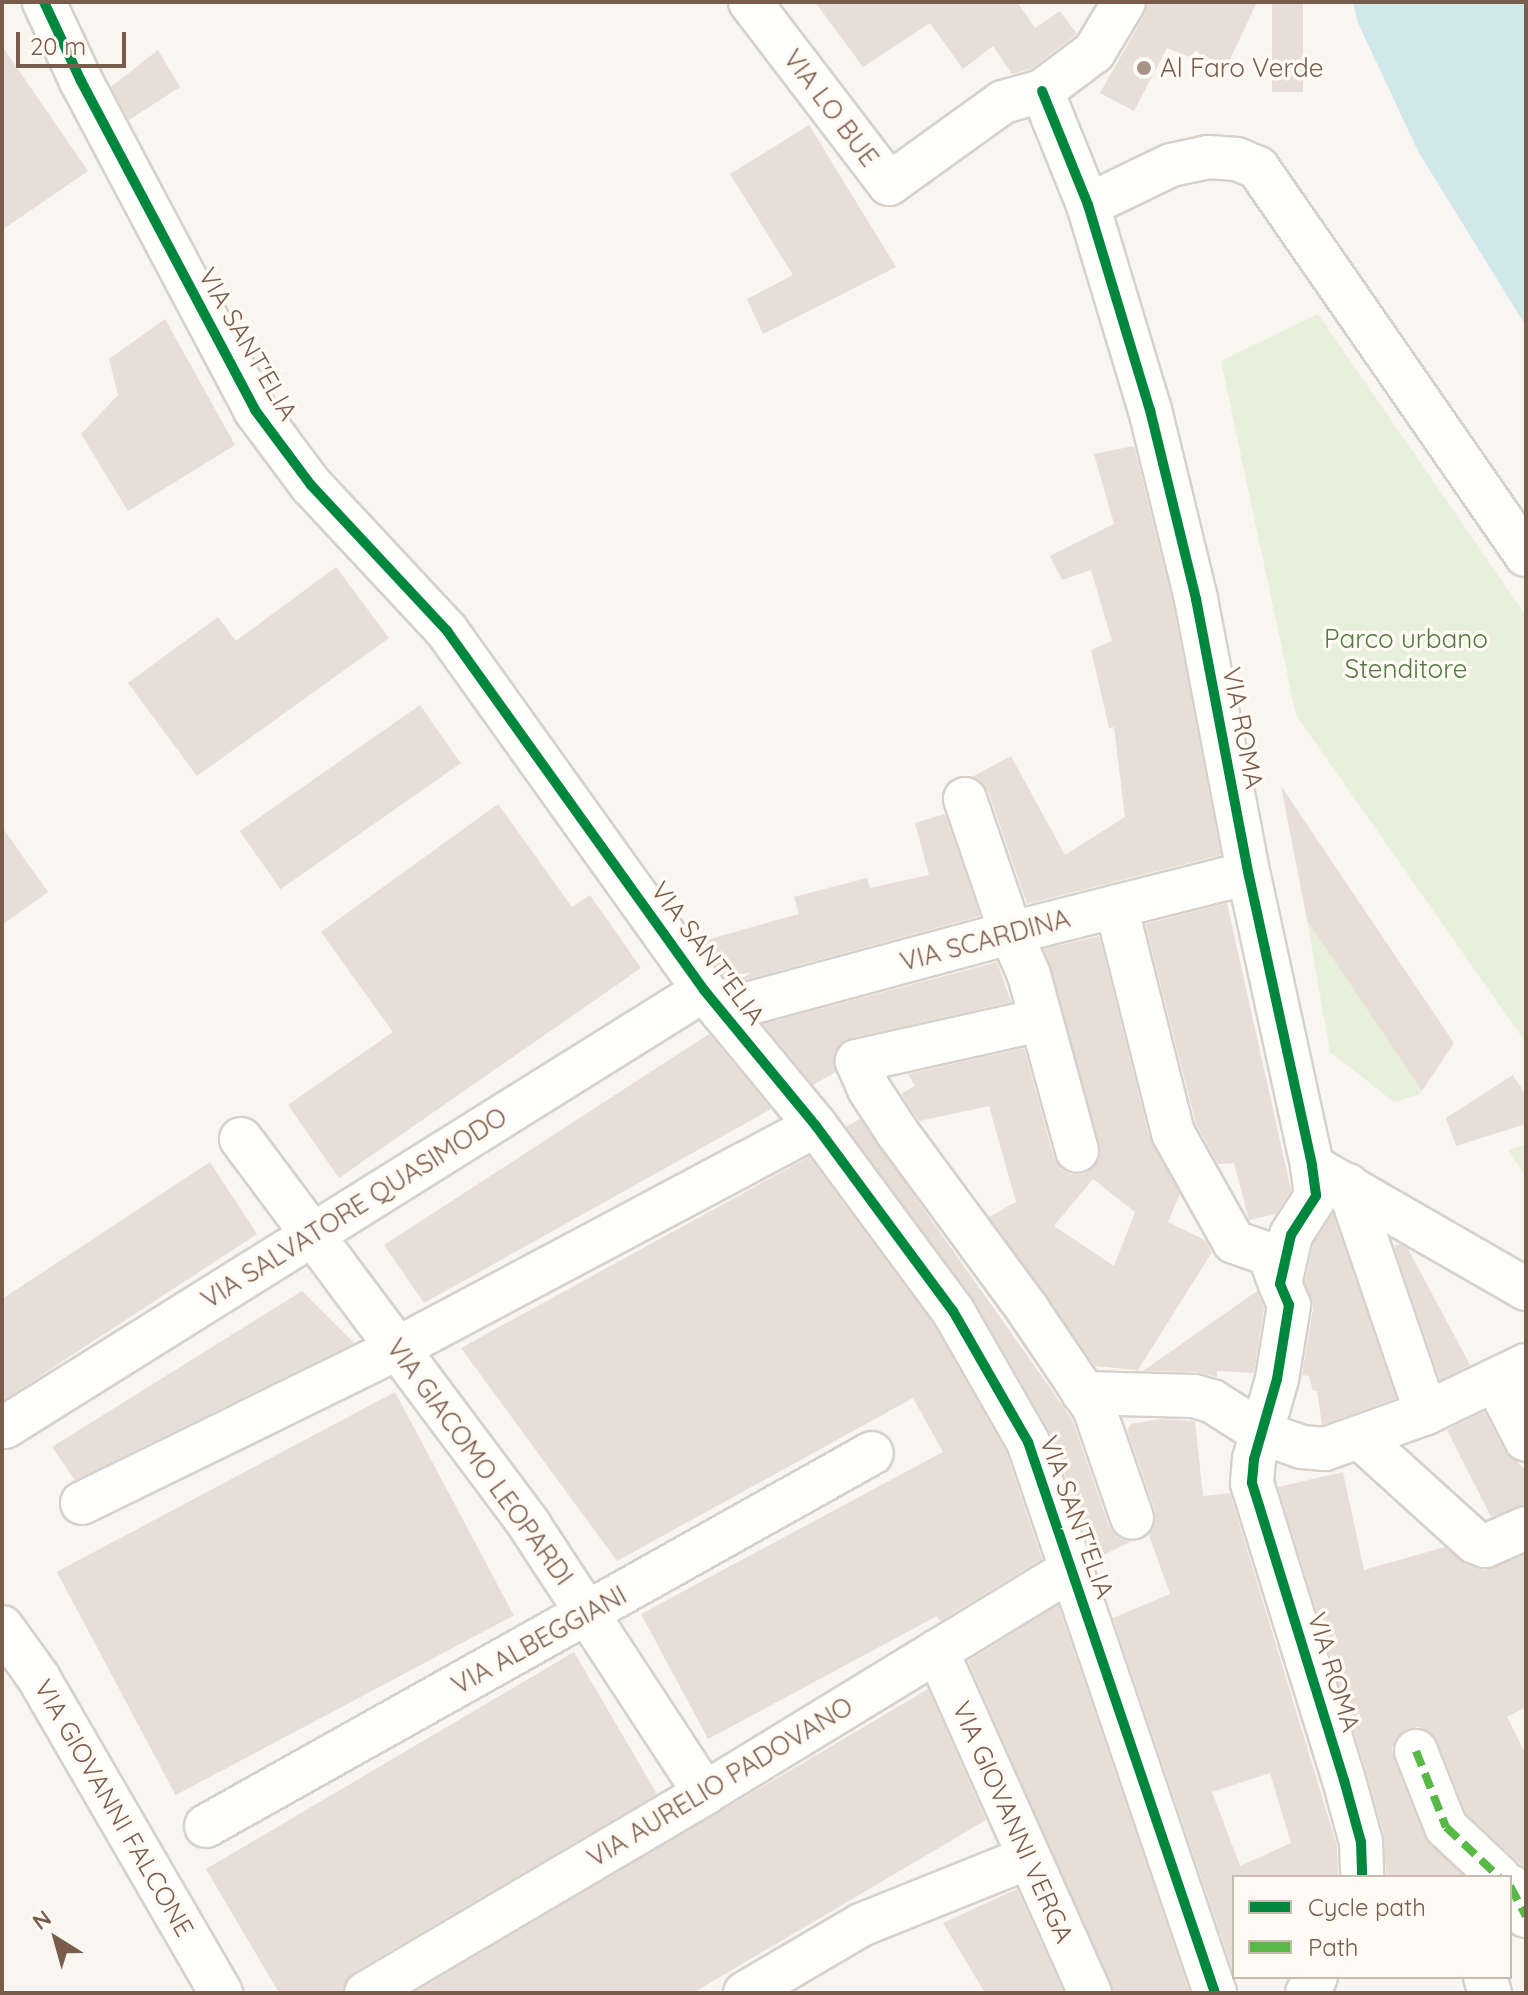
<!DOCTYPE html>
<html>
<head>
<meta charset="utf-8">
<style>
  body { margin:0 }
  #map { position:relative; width:1528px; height:1995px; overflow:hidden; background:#f9f5f0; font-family:Quicksand,sans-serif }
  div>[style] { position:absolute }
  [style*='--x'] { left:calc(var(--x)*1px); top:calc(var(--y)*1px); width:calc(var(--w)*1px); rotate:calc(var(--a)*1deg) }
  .green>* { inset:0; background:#e7f0db }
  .water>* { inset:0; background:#d0e8ea }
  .building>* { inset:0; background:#e6ded7; transform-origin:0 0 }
  .roads { filter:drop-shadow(2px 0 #d7d1cb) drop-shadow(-2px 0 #d7d1cb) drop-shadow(0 2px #d7d1cb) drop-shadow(0 -2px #d7d1cb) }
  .minor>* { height:42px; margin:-21px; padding:0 21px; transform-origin:21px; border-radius:21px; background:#fefefd }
  .quiet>* { height:8px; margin-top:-4px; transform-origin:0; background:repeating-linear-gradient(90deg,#58b947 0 16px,transparent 0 24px) }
  .cycleway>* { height:10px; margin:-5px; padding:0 5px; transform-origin:5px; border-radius:5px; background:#00873e }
  .dots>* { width:22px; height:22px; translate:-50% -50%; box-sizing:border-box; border:4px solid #fffaf3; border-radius:50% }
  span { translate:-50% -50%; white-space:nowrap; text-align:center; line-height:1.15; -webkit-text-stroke:7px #fffaf3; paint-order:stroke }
  .poi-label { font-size:26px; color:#7a5c4d }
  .left { translate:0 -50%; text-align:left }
  .street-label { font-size:26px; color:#7a5c4d }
  .park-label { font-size:26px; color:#537a41 }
  .frame { position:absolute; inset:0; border:4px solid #7a5c4d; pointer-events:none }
  .legend { position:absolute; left:1232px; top:1875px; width:280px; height:104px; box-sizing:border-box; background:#fffaf3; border:2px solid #cabbb1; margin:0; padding:10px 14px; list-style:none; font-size:24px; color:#7a5c4d }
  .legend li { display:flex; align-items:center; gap:16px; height:40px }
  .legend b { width:40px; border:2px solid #cabbb1 }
  .north { position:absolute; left:16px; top:1899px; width:80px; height:80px; -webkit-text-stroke:6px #fffaf3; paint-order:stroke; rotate:323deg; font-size:22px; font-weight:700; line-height:32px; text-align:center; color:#7a5c4d }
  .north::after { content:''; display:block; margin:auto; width:28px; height:36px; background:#7a5c4d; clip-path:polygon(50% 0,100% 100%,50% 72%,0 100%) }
  .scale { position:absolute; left:16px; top:32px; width:110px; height:36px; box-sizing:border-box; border:4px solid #7a5c4d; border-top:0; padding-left:10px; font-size:24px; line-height:28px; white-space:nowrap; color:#7a5c4d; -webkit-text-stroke:6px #fffaf3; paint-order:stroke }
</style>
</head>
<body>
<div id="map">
  <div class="green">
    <i style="clip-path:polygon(1318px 314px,1526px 616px,1526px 1043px,1296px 715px,1221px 361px)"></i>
    <i style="clip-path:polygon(1307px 920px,1422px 1091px,1418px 1095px,1394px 1102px,1330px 1052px)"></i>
    <i style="clip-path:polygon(1526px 1144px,1526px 1177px,1508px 1150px)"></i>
  </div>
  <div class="water">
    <i style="clip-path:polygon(1353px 2px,1526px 2px,1526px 326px,1419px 153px,1358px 23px)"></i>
  </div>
  <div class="building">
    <i style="clip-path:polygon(815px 2px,1017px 2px,1035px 28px,1060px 11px,1077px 34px,1031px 69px,1012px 74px,993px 46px,963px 69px,930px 23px,863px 67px)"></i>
    <i style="clip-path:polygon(1148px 2px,1257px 2px,1227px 66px,1195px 52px,1192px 58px,1167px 48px,1134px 111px,1100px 93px,1145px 14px)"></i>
    <i style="left:1272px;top:2px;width:31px;height:90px"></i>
    <i style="clip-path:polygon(2px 46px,88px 171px,2px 230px)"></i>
    <i style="clip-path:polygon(158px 50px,180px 87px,129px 120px,111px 87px)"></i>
    <i style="clip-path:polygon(809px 125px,896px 267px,763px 334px,747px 299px,793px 275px,730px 174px)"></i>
    <i style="clip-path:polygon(165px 319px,235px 445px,128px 511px,81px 434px,118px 395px,109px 359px)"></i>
    <i style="clip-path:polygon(1134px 446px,1173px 604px,1221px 855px,1027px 904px,988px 791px,972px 777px,1011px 756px,1065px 855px,1125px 817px,1114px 727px,1109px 728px,1091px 650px,1112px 641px,1091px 570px,1062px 580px,1050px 556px,1114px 524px,1094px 454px)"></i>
    <i style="clip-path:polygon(336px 567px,389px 638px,197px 776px,128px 683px,218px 617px,236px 641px)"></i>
    <i style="left:420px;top:705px;width:71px;height:220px;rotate:55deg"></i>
    <i style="clip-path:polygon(1281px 786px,1454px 1043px,1422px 1091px,1307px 920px)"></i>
    <i style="clip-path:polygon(498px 804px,572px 907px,590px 895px,641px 968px,339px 1178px,288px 1105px,393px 1032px,321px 932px)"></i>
    <i style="clip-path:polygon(945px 814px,980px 916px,730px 984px,699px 942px,799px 914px,794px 897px,867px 878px,870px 888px,929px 875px,915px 823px)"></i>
    <i style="clip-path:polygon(2px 827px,48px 892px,2px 925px)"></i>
    <i style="clip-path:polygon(1227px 903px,1291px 1190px,1276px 1214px,1249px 1220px,1234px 1163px,1218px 1164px,1196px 1124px,1145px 924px)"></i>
    <i style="clip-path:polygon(evenodd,1099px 936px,1150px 1139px,1180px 1194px,1168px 1222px,1205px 1240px,1212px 1252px,1138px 1370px,1095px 1366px,989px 1217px,1016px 1202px,989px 1106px,919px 1121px,901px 1094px,915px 1086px,908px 1074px,1024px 1048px,1054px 1158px,1061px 1169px,1070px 1174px,1083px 1174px,1093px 1168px,1100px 1158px,1100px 1145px,1044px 949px,1099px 936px,1093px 1179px,1135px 1212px,1114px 1266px,1054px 1226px,1093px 1179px)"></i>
    <i style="clip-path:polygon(997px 962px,1011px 1002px,851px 1038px,839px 1045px,834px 1056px,836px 1072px,813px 1085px,763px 1024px)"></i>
    <i style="clip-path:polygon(709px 1034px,771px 1109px,424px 1303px,384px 1245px)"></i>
    <i style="clip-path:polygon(1513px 1075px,1526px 1095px,1526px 1124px,1456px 1146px,1446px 1118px)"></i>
    <i style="clip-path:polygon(860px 1119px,1072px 1419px,1109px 1526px,1117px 1537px,1130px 1542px,1095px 1559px,1049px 1430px,972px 1297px,846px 1127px)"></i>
    <i style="clip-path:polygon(809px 1157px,933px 1324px,1006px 1452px,1042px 1559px,940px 1621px,937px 1616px,708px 1739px,641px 1614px,943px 1452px,913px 1398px,617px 1561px,461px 1348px)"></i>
    <i style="clip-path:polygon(210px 1162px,257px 1234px,2px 1401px,2px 1299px)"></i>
    <i style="clip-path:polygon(1333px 1214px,1396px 1398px,1322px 1425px,1317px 1391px,1313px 1391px,1309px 1376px,1302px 1375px,1313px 1309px,1305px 1282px,1313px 1244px)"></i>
    <i style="clip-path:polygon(1400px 1244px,1408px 1249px,1470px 1365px,1440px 1380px,1394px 1246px)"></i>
    <i style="clip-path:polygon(302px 1291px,354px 1343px,75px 1480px,52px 1447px)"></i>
    <i style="clip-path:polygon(1257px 1291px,1264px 1308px,1254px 1373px,1217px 1371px,1217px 1377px,1195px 1372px,1143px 1371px)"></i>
    <i style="left:395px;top:1392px;width:253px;height:383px;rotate:62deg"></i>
    <i style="clip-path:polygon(1484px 1412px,1505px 1451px,1526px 1470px,1526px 1504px,1491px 1517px,1447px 1430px)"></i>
    <i style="clip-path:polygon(evenodd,1160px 1419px,1195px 1421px,1203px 1496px,1230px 1493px,1337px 1846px,1338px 1877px,1234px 1877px,1234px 1974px,1113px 1618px,1170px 1594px,1149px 1535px,1155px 1523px,1155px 1510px,1127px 1430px,1131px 1424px,1160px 1419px,1270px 1773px,1291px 1843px,1240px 1866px,1212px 1792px,1270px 1773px)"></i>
    <i style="clip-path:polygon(1343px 1472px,1364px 1570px,1445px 1547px,1466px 1564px,1485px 1570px,1526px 1554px,1526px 1707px,1507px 1717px,1526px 1755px,1526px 1869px,1466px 1813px,1438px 1742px,1430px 1732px,1419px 1727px,1406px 1729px,1397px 1737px,1392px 1748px,1394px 1760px,1424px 1836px,1464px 1877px,1386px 1877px,1384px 1836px,1367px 1774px,1278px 1487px)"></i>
    <i style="clip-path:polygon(1058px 1605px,1190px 1993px,1114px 1993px,968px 1661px)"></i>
    <i style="clip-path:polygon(574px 1652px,657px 1794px,354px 1972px,345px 1982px,342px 1993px,279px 1993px,206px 1869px)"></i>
    <i style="clip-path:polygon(928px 1689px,986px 1820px,693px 1993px,413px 1993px)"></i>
    <i style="clip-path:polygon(1017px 1889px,1064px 1993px,985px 1993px,943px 1923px)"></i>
  </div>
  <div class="roads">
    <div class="minor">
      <i style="--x:44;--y:2;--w:87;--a:64.9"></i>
      <i style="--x:81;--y:81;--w:372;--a:62.1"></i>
      <i style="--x:255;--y:410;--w:94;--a:53.3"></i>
      <i style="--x:311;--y:485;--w:200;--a:47"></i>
      <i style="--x:447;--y:631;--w:442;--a:54.4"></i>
      <i style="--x:704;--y:990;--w:176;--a:50.5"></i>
      <i style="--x:816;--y:1126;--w:230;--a:53.5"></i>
      <i style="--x:953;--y:1311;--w:151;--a:60.2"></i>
      <i style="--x:1028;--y:1442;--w:582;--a:71.25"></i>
      <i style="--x:750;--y:2;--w:229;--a:52.6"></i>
      <i style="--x:889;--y:184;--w:140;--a:-35.7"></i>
      <i style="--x:1003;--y:102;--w:41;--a:-15.8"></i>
      <i style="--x:1042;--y:91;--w:65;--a:-36.9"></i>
      <i style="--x:1094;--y:52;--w:58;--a:-59"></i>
      <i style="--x:1042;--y:91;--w:123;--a:68"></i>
      <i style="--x:1088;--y:205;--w:214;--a:73.2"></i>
      <i style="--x:1150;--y:410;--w:195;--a:76.3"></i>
      <i style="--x:1196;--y:599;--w:282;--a:79.2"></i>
      <i style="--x:1249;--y:876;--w:297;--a:77.7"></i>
      <i style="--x:1312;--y:1166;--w:30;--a:82"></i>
      <i style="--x:1316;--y:1196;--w:46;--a:122.7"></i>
      <i style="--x:1291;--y:1235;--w:50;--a:102.7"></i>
      <i style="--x:1280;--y:1284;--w:23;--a:67"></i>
      <i style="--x:1289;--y:1305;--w:75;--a:99.2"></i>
      <i style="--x:1277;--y:1379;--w:83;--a:106"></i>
      <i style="--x:1254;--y:1459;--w:24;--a:95"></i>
      <i style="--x:1252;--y:1483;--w:311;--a:72.8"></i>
      <i style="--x:1344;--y:1780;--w:64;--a:74.7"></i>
      <i style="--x:1361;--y:1842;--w:35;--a:88"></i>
      <i style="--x:1088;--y:205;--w:92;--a:-25.7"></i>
      <i style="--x:1171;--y:165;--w:38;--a:-12"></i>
      <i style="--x:1208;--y:157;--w:29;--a:4"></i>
      <i style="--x:1237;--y:159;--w:23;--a:23"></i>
      <i style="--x:1258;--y:168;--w:471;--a:55.3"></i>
      <i style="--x:965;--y:799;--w:142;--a:71.1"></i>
      <i style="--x:1011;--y:933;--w:46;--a:66.8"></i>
      <i style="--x:1029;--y:975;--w:182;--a:74.7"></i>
      <i style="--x:1116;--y:906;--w:234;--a:75.9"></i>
      <i style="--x:1173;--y:1133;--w:125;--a:60.8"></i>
      <i style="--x:1234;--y:1242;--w:37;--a:19"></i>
      <i style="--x:1269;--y:1254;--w:32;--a:70"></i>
      <i style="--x:721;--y:1011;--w:300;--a:-15.1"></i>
      <i style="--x:1011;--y:933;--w:220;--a:-14.2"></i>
      <i style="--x:1224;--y:879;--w:25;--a:-7"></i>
      <i style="--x:1040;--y:1020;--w:188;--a:167.4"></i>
      <i style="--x:857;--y:1061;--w:30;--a:67"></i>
      <i style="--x:869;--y:1089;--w:51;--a:56.9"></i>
      <i style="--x:897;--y:1132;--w:221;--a:53.6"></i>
      <i style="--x:1028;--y:1310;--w:118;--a:56"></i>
      <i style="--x:1094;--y:1408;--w:116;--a:70.9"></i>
      <i style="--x:241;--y:1139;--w:483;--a:53.2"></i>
      <i style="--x:530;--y:1526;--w:319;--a:56.8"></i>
      <i style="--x:1312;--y:1166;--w:247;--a:29.9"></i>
      <i style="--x:1348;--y:1185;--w:241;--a:71.1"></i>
      <i style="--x:1496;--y:1382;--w:65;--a:62.7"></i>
      <i style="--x:1083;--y:1393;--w:111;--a:1.5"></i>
      <i style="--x:1194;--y:1396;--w:19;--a:16"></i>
      <i style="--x:1212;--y:1401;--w:59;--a:32.6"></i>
      <i style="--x:1262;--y:1433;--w:42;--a:19.3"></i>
      <i style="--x:1302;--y:1447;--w:23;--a:5"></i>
      <i style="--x:1325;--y:1449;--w:107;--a:-19.6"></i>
      <i style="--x:1426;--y:1413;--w:111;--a:-25.6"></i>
      <i style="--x:5;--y:1427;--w:824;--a:-32.01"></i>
      <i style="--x:1359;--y:1437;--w:156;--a:42.2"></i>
      <i style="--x:1475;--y:1542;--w:11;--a:22"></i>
      <i style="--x:1485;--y:1546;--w:45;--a:-23.7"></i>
      <i style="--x:82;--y:1503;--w:352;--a:-26.1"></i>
      <i style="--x:398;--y:1348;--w:473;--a:-28"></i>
      <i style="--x:2;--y:1627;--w:62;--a:54.2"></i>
      <i style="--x:38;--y:1677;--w:365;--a:59.9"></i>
      <i style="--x:937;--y:1651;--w:375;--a:65.9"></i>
      <i style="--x:1416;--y:1751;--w:82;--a:68.5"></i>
      <i style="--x:1446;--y:1827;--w:73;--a:43.3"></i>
      <i style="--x:206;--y:1826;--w:763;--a:-29.25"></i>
      <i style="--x:1510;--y:1886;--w:34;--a:62"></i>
      <i style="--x:1485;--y:1977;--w:17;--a:73"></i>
      <i style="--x:366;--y:1993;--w:394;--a:-30.5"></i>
      <i style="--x:705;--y:1793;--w:431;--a:-31.4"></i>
      <i style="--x:745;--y:1993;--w:134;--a:-30.4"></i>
      <i style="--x:861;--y:1925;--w:180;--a:-21.9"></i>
      <i style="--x:1307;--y:1993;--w:18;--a:-61"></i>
    </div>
  </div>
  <div class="quiet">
    <i style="--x:1416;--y:1751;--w:82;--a:68.5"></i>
    <i style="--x:1446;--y:1827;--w:73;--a:43.3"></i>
    <i style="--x:1510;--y:1886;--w:34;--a:62"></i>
  </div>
  <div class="cycleway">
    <i style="--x:44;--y:2;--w:87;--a:64.9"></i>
    <i style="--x:81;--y:81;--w:372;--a:62.1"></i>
    <i style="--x:255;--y:410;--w:94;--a:53.3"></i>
    <i style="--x:311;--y:485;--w:200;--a:47"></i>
    <i style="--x:447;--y:631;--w:442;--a:54.4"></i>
    <i style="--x:704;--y:990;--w:176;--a:50.5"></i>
    <i style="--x:816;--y:1126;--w:230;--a:53.5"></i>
    <i style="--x:953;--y:1311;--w:151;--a:60.2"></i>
    <i style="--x:1028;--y:1442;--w:582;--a:71.25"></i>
    <i style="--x:1042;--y:91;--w:123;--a:68"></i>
    <i style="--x:1088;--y:205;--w:214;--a:73.2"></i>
    <i style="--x:1150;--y:410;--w:195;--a:76.3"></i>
    <i style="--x:1196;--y:599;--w:282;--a:79.2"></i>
    <i style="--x:1249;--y:876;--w:297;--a:77.7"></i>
    <i style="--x:1312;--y:1166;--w:30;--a:82"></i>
    <i style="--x:1316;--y:1196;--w:46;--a:122.7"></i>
    <i style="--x:1291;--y:1235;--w:50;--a:102.7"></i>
    <i style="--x:1280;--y:1284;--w:23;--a:67"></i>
    <i style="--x:1289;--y:1305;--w:75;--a:99.2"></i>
    <i style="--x:1277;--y:1379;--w:83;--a:106"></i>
    <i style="--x:1254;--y:1459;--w:24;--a:95"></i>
    <i style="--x:1252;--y:1483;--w:311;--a:72.8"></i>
    <i style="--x:1344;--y:1780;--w:64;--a:74.7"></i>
    <i style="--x:1361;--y:1842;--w:35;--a:88"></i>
  </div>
  <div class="dots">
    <i style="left:1144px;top:68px;background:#a69286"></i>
  </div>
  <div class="poi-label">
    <span class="left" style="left:1160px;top:68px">Al Faro Verde</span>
  </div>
  <div class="street-label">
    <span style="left:831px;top:108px;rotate:53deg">VIA LO BUE</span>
    <span style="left:248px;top:344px;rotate:60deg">VIA SANT'ELIA</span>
    <span style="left:1243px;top:728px;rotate:79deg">VIA ROMA</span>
    <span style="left:985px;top:940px;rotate:-15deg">VIA SCARDINA</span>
    <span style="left:708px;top:953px;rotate:53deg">VIA SANT'ELIA</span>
    <span style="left:354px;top:1208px;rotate:-32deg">VIA SALVATORE QUASIMODO</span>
    <span style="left:480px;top:1462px;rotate:54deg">VIA GIACOMO LEOPARDI</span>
    <span style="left:1077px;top:1517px;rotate:70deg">VIA SANT'ELIA</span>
    <span style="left:539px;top:1640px;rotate:-29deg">VIA ALBEGGIANI</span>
    <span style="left:1334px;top:1672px;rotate:73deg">VIA ROMA</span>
    <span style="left:720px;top:1782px;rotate:-31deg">VIA AURELIO PADOVANO</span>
    <span style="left:114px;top:1808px;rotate:60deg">VIA GIOVANNI FALCONE</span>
    <span style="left:1013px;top:1822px;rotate:66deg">VIA GIOVANNI VERGA</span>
  </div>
  <div class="park-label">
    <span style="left:1406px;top:654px">Parco urbano<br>Stenditore</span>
  </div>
  <div class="frame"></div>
  <ul class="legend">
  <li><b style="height:10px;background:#00873e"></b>Cycle path</li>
  <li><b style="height:10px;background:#58b947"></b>Path</li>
  </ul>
  <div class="north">N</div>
  <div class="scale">20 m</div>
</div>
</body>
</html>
